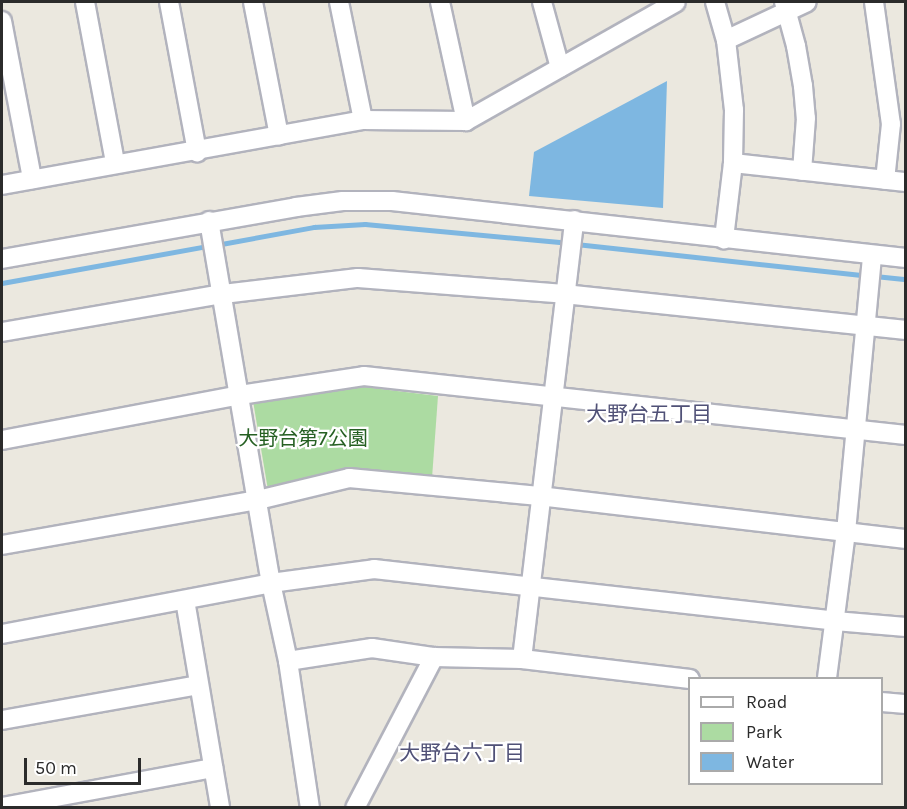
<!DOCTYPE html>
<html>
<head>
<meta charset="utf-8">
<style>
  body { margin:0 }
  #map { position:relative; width:907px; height:809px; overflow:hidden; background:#ebe8df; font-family:Karla,"Noto Sans JP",sans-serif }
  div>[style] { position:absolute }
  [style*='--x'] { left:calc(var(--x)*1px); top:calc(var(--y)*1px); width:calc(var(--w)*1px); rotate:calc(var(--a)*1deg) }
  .green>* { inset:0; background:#acdba2 }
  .water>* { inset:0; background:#7eb7e1 }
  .stream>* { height:4.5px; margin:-2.25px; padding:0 2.25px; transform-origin:2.25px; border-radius:2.25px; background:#7eb7e1 }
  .roads { filter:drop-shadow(2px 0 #b2b3bd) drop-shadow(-2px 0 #b2b3bd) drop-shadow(0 2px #b2b3bd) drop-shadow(0 -2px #b2b3bd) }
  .minor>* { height:18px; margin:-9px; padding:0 9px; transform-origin:9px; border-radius:9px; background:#fff }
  span { translate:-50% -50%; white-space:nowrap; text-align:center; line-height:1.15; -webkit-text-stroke:4.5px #fff; paint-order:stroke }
  .park-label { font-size:20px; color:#266023 }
  .neighbourhood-label { font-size:21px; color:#505177 }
  .frame { position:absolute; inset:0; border:3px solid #2b2b2b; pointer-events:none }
  .legend { position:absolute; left:688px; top:677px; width:195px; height:108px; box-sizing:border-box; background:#fff; border:2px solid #aaa; margin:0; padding:8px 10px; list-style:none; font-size:18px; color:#2b2b2b }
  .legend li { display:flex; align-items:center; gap:12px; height:30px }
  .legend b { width:30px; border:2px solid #aaa }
  .scale { position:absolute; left:24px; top:758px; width:117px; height:27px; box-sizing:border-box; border:3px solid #2b2b2b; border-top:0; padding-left:8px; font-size:18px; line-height:21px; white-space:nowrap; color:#2b2b2b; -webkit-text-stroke:4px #fff; paint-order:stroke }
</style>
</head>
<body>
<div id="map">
  <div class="green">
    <i style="clip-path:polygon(364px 387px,438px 396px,432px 478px,268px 490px,253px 401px)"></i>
  </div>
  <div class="water">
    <i style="clip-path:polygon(667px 81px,663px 208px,529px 196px,534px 152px)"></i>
  </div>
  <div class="stream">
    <i style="--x:576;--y:244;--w:289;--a:6.2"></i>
    <i style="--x:216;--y:245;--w:100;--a:-10.4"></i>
    <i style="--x:314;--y:227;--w:51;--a:-3.4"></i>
    <i style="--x:365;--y:224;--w:195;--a:5.3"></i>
    <i style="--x:875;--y:276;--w:31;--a:6"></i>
    <i style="--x:2;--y:283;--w:209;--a:-10.2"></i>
  </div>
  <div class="roads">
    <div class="minor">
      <i style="--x:85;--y:2;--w:164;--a:79.4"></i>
      <i style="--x:169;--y:2;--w:153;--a:79.4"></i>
      <i style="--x:253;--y:2;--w:136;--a:79"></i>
      <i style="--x:339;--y:2;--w:120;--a:78.5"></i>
      <i style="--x:440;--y:2;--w:122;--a:77.7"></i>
      <i style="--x:542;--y:2;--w:68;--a:74.7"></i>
      <i style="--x:715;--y:2;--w:40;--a:74"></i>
      <i style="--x:726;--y:40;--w:70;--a:83.5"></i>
      <i style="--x:734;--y:110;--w:53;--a:91.1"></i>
      <i style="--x:733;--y:163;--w:77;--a:96.8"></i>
      <i style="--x:784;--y:2;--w:46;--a:74.7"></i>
      <i style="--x:796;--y:46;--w:41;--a:80.1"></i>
      <i style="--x:803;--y:86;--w:32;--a:85"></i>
      <i style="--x:806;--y:118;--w:53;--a:94.3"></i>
      <i style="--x:874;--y:2;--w:123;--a:82.1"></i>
      <i style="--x:891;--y:124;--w:56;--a:96.1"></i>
      <i style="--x:2;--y:21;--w:161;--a:79.2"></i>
      <i style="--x:726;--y:40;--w:89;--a:-25.1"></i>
      <i style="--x:733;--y:163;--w:174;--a:6.3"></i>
      <i style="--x:2;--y:185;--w:367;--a:-10.2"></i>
      <i style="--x:363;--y:120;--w:103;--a:0.6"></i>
      <i style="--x:466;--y:121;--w:241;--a:-29.5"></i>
      <i style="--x:209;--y:221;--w:367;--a:80.3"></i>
      <i style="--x:271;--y:583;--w:80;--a:77.7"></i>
      <i style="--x:288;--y:661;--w:149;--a:81.5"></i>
      <i style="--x:2;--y:259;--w:299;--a:-10"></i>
      <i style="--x:296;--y:207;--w:47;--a:-7.3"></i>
      <i style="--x:343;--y:201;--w:49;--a:0"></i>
      <i style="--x:392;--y:201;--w:517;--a:6.33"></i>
      <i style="--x:2;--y:332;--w:224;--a:-9.8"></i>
      <i style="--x:223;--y:294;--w:136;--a:-6.8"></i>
      <i style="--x:358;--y:278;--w:207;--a:4.4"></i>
      <i style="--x:564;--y:294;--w:344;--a:6"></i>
      <i style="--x:2;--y:440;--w:242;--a:-10.7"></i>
      <i style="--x:240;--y:395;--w:125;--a:-8.7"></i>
      <i style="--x:364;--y:376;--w:545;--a:6.21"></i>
      <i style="--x:2;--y:545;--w:260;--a:-10"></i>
      <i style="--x:258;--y:500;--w:94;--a:-13.6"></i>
      <i style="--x:349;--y:478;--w:191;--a:5.4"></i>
      <i style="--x:539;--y:496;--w:370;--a:6.7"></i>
      <i style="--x:185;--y:600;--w:211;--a:80.4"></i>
      <i style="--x:2;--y:634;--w:274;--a:-10.7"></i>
      <i style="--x:271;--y:583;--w:104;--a:-7.7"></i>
      <i style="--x:374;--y:569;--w:464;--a:6.4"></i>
      <i style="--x:835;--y:621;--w:71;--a:4.8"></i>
      <i style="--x:434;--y:657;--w:88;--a:1.3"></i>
      <i style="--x:522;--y:659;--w:169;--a:6.8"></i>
      <i style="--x:522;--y:659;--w:442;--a:-83.2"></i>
      <i style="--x:288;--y:661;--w:85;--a:-8.8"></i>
      <i style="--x:372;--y:648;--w:63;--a:8.3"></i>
      <i style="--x:434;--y:657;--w:170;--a:117.6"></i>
      <i style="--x:827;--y:678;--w:147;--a:-82.6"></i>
      <i style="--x:846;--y:532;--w:278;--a:-84.6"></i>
      <i style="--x:882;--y:702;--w:24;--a:5"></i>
      <i style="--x:2;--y:720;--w:199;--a:-10.1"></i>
      <i style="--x:2;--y:807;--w:215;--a:-10.5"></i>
    </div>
  </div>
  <div class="park-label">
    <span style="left:303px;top:438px">大野台第7公園</span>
  </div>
  <div class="neighbourhood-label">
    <span style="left:649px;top:414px">大野台五丁目</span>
    <span style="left:462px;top:753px">大野台六丁目</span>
  </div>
  <div class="frame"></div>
  <ul class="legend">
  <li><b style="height:8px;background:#fff"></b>Road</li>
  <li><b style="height:16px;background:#acdba2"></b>Park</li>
  <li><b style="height:16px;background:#7eb7e1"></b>Water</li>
  </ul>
  <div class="scale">50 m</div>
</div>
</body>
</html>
